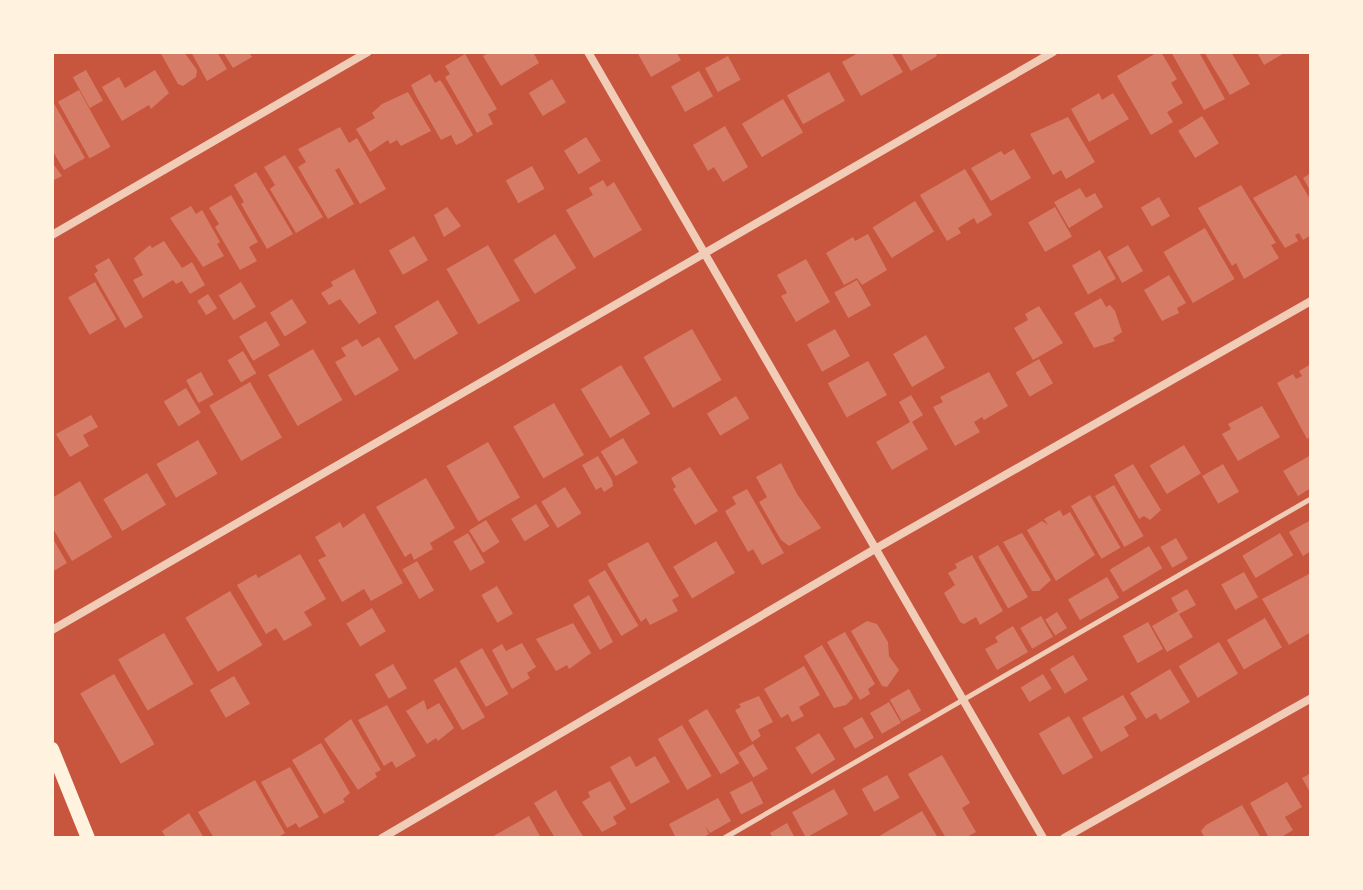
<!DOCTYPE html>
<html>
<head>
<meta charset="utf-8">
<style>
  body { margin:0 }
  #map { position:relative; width:1363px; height:890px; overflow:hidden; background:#c8553d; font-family:"Archivo Narrow",sans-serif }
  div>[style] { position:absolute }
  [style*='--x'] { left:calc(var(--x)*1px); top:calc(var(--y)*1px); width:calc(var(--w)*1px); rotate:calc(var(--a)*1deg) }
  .building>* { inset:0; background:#d67c66; transform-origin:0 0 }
  .service>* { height:5px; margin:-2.5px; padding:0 2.5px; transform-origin:2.5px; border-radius:2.5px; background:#f1ccb7 }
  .minor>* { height:8px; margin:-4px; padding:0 4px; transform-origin:4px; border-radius:4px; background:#f1ccb7 }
  .secondary>* { height:14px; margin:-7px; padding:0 7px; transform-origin:7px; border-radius:7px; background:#fff3e0 }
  span { translate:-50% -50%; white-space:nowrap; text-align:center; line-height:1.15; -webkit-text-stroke:6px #fff3e0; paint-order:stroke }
  .frame { position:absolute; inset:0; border:54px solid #fff3e0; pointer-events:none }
</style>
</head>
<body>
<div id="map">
  <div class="building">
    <i style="clip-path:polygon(160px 52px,184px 52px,197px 70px,196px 77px,183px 86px,178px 84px)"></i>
    <i style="clip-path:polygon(191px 52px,217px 52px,227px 69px,207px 81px)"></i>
    <i style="clip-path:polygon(223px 52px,249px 52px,252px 57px,233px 68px)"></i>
    <i style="clip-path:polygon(490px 52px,533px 52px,539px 63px,501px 86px,483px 56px)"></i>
    <i style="clip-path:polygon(637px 52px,676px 52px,681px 60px,651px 77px)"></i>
    <i style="clip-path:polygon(860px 52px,891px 52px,903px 72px,861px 96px,842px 62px)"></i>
    <i style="clip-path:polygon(900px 52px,935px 52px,937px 56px,911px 71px)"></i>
    <i style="clip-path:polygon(1158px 52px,1161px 52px,1177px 79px,1171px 83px,1183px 103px,1167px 112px,1173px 122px,1151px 135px,1117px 76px)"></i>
    <i style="clip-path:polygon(1171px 52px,1199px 52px,1225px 99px,1204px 110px)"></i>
    <i style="clip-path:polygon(1204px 52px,1231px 52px,1250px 84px,1230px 95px)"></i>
    <i style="clip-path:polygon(1257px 52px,1286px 52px,1264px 65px)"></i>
    <i style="clip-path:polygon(465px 54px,497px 109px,488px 114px,493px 124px,477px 133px,445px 77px,450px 74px,445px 66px)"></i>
    <i style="left:728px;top:56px;width:27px;height:26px;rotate:62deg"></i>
    <i style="left:86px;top:70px;width:35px;height:15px;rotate:61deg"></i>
    <i style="clip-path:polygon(155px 70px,169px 93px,151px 109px,149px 105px,122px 121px,102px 87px,119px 77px,125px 88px)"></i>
    <i style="left:699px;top:71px;width:29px;height:32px;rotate:61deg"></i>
    <i style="left:829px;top:72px;width:33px;height:48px;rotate:61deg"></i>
    <i style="clip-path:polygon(430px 74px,435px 83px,440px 80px,443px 84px,473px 135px,463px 142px,456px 145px,451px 135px,441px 140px,416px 96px,411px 85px)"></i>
    <i style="left:552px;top:79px;width:27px;height:27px;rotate:59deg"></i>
    <i style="left:79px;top:90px;width:65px;height:24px;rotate:61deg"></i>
    <i style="clip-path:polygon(408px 92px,431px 131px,401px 146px,397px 140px,390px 144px,388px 140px,370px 152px,356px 129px,375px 118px,372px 113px,382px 104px)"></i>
    <i style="clip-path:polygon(1099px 93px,1102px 100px,1113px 93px,1129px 119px,1089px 142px,1071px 109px)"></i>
    <i style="left:783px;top:99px;width:39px;height:48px;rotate:59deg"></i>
    <i style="clip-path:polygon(52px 100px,85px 158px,64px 170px,52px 150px)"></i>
    <i style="left:1202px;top:116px;width:32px;height:28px;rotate:58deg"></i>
    <i style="clip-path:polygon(1068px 117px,1095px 162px,1066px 179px,1061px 170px,1053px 175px,1030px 134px)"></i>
    <i style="clip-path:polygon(725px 126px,748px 167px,723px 182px,714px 167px,708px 171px,693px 145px)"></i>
    <i style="clip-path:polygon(340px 127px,349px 143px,357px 138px,386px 189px,360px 204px,339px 168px,335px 170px,354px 204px,328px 219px,298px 167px,306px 162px,298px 149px)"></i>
    <i style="left:586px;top:137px;width:28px;height:26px;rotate:58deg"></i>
    <i style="clip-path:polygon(1014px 149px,1031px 178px,991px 201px,971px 168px,1001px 151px,1004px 155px)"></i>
    <i style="clip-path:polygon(285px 155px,323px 217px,296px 233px,270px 189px,275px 185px,264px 167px)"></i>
    <i style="clip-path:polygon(52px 162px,62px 176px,52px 181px)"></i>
    <i style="left:532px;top:166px;width:26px;height:30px;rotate:61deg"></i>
    <i style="clip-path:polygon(965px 169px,992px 215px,977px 224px,974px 218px,958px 228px,961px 233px,947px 241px,920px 195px)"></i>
    <i style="clip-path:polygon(256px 172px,293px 234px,267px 249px,241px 204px,244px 202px,234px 185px)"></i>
    <i style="clip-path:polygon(1311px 173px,1311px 192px,1303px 178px)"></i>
    <i style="clip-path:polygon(1296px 175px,1311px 201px,1311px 235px,1303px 240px,1299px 233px,1295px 235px,1298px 241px,1285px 248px,1253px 198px)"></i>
    <i style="clip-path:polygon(603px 180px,607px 187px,614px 182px,642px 230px,594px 258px,566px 210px,593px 195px,589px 188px)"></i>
    <i style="clip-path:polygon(1241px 185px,1276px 243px,1271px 245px,1279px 258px,1244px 279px,1236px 263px,1232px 266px,1198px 208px)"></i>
    <i style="clip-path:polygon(1080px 188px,1086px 198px,1095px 193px,1103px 207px,1069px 228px,1054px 202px)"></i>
    <i style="clip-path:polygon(231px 195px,258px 242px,249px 247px,257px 261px,240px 270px,215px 227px,219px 224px,209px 208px)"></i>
    <i style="left:1159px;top:197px;width:22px;height:21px;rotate:60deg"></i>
    <i style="left:915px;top:201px;width:36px;height:50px;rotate:58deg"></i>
    <i style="clip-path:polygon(191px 206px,196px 214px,202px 210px,220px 242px,217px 244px,224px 256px,203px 267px,170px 218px)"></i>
    <i style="clip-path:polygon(447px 207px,461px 226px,444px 237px,434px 215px)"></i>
    <i style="left:1055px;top:207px;width:34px;height:31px;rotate:60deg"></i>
    <i style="left:1205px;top:228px;width:59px;height:48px;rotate:60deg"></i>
    <i style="left:555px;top:234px;width:40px;height:49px;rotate:58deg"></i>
    <i style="clip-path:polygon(868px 234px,887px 270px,862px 285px,857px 278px,844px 285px,826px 253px,853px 237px,855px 241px)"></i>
    <i style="left:414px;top:236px;width:28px;height:29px;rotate:60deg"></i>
    <i style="clip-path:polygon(164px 241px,182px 268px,192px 262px,205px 285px,190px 294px,182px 281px,176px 284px,173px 280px,143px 298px,133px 280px,143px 275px,134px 258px,150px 245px,152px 248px)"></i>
    <i style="left:488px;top:245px;width:64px;height:48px;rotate:60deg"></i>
    <i style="left:1128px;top:245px;width:30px;height:24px;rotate:60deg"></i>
    <i style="left:1100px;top:250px;width:33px;height:32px;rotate:61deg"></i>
    <i style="clip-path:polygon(109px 258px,143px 317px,125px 328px,94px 274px,98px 271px,95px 266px)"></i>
    <i style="clip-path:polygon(806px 259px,830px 302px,796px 322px,781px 296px,787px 293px,777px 275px)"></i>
    <i style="clip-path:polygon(354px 269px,377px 313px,359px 324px,340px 299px,329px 305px,321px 293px,333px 286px,331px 282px)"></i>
    <i style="clip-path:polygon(1169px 275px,1186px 303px,1177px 308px,1179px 313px,1162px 321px,1144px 290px)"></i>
    <i style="left:857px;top:280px;width:29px;height:26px;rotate:61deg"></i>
    <i style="left:95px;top:282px;width:43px;height:31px;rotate:60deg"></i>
    <i style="left:241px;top:282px;width:29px;height:26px;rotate:59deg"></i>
    <i style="left:208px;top:294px;width:17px;height:13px;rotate:57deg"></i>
    <i style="clip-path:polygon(1101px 298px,1106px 307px,1110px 305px,1115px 311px,1122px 332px,1113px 338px,1115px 341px,1094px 348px,1074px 313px)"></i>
    <i style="left:292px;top:299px;width:28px;height:26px;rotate:58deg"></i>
    <i style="left:438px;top:300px;width:39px;height:51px;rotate:59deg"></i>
    <i style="clip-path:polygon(1039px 306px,1063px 343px,1033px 360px,1014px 328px,1028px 320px,1025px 314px)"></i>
    <i style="left:266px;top:321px;width:28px;height:31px;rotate:60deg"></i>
    <i style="left:692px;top:329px;width:59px;height:56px;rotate:60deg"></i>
    <i style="left:835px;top:329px;width:31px;height:32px;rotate:61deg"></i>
    <i style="left:926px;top:335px;width:38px;height:38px;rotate:60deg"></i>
    <i style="clip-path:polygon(379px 337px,399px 370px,355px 396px,335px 362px,346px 356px,341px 348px,357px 339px,362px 347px)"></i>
    <i style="left:313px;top:349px;width:59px;height:52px;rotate:60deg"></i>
    <i style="left:243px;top:351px;width:26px;height:18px;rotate:59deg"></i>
    <i style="left:1039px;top:359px;width:28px;height:27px;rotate:60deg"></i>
    <i style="left:868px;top:361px;width:39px;height:46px;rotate:61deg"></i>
    <i style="clip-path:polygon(1311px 364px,1311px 436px,1307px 439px,1277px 383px,1293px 374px,1296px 379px,1302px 376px,1299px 371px)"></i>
    <i style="left:621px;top:365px;width:57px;height:47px;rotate:59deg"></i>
    <i style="left:201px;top:372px;width:26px;height:17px;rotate:61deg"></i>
    <i style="clip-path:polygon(989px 372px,1008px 406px,984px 420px,982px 417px,974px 422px,980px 432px,955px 446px,933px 407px,943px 402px,940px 397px)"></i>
    <i style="left:250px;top:382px;width:64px;height:47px;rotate:60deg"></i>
    <i style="left:186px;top:388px;width:29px;height:26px;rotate:59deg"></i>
    <i style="clip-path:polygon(911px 395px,923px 415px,912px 422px,928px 449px,892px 470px,876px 442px,910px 422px,899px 402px)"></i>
    <i style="left:736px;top:396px;width:26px;height:34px;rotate:59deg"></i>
    <i style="left:554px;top:403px;width:60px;height:47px;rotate:60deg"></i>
    <i style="clip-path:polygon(1262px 406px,1280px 437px,1238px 461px,1222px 434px,1231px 429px,1228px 424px)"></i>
    <i style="clip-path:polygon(91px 415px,98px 427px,83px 435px,89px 446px,70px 457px,56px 434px)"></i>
    <i style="left:623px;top:438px;width:29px;height:26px;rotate:59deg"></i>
    <i style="left:198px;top:440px;width:39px;height:48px;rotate:60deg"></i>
    <i style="left:488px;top:442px;width:64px;height:48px;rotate:60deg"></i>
    <i style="left:1184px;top:445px;width:33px;height:40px;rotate:59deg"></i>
    <i style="clip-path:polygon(1311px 455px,1311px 488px,1298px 496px,1283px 471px)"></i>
    <i style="clip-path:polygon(598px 456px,612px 480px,613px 486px,604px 492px,601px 487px,596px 490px,582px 465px)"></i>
    <i style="clip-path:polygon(781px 463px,797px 494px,821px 528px,789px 546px,781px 540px,759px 502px,767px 497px,756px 477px)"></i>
    <i style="clip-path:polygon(1133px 464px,1161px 510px,1150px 520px,1144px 516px,1139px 519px,1114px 475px)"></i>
    <i style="left:1223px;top:464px;width:32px;height:24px;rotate:60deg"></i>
    <i style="clip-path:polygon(690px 467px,718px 511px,695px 525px,673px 489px,676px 487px,671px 478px)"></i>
    <i style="left:147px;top:473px;width:37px;height:51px;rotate:59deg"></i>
    <i style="clip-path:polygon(426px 478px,455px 528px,430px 543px,433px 549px,414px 560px,411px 553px,405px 557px,376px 507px)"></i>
    <i style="clip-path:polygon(80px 481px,112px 537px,72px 561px,52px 527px,52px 498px)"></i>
    <i style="left:1114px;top:485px;width:59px;height:22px;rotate:60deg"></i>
    <i style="left:565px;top:487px;width:31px;height:28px;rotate:58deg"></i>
    <i style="clip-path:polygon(747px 489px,784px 553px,762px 565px,753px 549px,748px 552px,725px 511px,736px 504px,732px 497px)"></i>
    <i style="left:1090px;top:495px;width:61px;height:22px;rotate:60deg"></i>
    <i style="left:536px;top:504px;width:26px;height:29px;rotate:59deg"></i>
    <i style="clip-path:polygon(1060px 510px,1063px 516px,1070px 512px,1095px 555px,1056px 581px,1027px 530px,1042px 521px,1048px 525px,1044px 519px)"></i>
    <i style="clip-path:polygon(364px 513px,403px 583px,371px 601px,364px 589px,342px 602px,318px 560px,326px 556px,315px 537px,340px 522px,343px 528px)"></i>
    <i style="left:486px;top:520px;width:26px;height:20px;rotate:58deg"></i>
    <i style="clip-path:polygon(1311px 520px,1311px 551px,1303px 556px,1289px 532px)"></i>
    <i style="left:468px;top:533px;width:34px;height:17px;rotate:60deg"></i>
    <i style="clip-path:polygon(1022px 533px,1051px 580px,1039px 591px,1032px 591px,1003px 542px)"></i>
    <i style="left:1280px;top:533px;width:26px;height:44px;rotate:59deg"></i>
    <i style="clip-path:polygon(52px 537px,67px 563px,52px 572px)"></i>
    <i style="left:1176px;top:538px;width:24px;height:18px;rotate:60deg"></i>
    <i style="left:716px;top:541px;width:37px;height:50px;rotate:59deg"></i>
    <i style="clip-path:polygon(648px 542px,679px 596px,672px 600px,678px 611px,650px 625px,646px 618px,641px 622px,607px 564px)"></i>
    <i style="left:998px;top:545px;width:60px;height:23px;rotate:60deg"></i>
    <i style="left:1149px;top:546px;width:26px;height:46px;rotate:59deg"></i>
    <i style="clip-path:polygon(300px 554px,326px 599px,304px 612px,312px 625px,284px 641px,276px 628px,266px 634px,237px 585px,256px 574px,258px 578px)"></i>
    <i style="clip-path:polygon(972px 555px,1003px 611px,980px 625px,976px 617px,964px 624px,960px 622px,944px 593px,955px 585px,948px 573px,957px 568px,955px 564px)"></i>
    <i style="left:417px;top:561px;width:34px;height:17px;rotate:60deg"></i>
    <i style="left:605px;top:570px;width:65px;height:20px;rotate:59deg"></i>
    <i style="left:1244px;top:572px;width:29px;height:26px;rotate:61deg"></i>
    <i style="clip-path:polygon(1309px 574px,1311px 632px,1289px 645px,1262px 599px)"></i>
    <i style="left:1107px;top:577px;width:24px;height:45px;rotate:60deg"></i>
    <i style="left:497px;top:586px;width:32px;height:18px;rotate:60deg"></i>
    <i style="clip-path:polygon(1187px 589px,1196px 605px,1179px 614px,1193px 637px,1167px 652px,1152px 626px,1178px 611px,1171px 598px)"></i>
    <i style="left:230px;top:591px;width:63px;height:52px;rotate:59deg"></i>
    <i style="clip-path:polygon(589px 595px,613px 642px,600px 650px,573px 605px)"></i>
    <i style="left:372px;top:608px;width:27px;height:30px;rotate:59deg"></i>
    <i style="left:1057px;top:612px;width:19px;height:14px;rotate:58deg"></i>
    <i style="left:1041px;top:616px;width:24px;height:24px;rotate:60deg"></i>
    <i style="left:1265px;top:618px;width:34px;height:44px;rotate:60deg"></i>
    <i style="clip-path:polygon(867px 621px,877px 624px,888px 642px,889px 656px,899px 670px,887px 687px,882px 686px,851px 631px)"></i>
    <i style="left:1148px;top:622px;width:31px;height:29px;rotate:61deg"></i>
    <i style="clip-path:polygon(573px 623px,591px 653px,569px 669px,567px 665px,556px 671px,536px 639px)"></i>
    <i style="clip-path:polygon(1013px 626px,1028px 652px,997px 670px,985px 649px,998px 642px,995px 637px)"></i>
    <i style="clip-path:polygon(845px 632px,875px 684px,868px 689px,870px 694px,860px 700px,827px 642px)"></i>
    <i style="left:164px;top:633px;width:59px;height:53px;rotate:60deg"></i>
    <i style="left:1219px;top:642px;width:37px;height:47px;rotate:59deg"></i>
    <i style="clip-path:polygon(522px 643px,536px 667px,527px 673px,530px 678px,512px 689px,492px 650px,502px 644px,506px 651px)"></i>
    <i style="clip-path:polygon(822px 645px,853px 698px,846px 705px,834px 708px,804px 656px)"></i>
    <i style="left:482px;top:648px;width:53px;height:26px;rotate:60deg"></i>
    <i style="left:1073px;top:655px;width:29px;height:27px;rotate:59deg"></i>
    <i style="left:393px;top:664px;width:28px;height:21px;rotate:60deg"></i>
    <i style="clip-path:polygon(804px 666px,820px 695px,799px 707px,804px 716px,792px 722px,788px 714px,781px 718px,764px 689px)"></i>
    <i style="left:456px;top:667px;width:58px;height:26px;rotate:60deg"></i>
    <i style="clip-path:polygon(1170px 669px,1190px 702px,1160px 720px,1156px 713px,1146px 719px,1130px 693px)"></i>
    <i style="left:114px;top:674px;width:81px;height:39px;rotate:60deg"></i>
    <i style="left:1043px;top:674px;width:17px;height:26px;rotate:59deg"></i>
    <i style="left:234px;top:676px;width:32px;height:28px;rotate:60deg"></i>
    <i style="left:909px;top:689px;width:25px;height:22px;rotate:61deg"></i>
    <i style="clip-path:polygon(1123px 695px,1137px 719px,1124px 727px,1129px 736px,1101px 752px,1082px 718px)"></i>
    <i style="clip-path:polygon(759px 696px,773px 722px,758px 730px,761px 736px,752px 742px,735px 710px,741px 707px,739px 704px)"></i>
    <i style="clip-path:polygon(424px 700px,427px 710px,439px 703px,454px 728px,438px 741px,436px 738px,427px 744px,406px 711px)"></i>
    <i style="left:889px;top:702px;width:24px;height:22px;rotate:60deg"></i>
    <i style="clip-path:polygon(387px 705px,416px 756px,396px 768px,392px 761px,384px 766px,358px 720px)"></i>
    <i style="left:707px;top:709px;width:63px;height:22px;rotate:59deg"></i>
    <i style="left:1069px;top:716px;width:48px;height:35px;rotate:60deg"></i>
    <i style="left:862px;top:717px;width:24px;height:22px;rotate:60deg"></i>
    <i style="clip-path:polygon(351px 719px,381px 770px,375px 773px,377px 777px,358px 790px,324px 739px)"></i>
    <i style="left:682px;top:725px;width:59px;height:28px;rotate:60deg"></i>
    <i style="left:819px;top:733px;width:31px;height:28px;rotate:58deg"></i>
    <i style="clip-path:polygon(321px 743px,350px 793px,343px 799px,345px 802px,324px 814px,292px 760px)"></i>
    <i style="left:753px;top:744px;width:29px;height:17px;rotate:59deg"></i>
    <i style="clip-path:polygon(942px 755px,970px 803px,962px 808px,976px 832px,965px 838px,946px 838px,908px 774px)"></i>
    <i style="clip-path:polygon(630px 756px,636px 767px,655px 756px,670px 782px,631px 804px,610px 767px)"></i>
    <i style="clip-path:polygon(290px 767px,319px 817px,299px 828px,296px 823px,287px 828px,261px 782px)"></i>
    <i style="clip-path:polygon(1311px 773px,1311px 794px,1302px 778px)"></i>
    <i style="left:887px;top:775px;width:26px;height:29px;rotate:61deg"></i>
    <i style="clip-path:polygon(255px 780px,285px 833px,277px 838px,214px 838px,198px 812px)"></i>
    <i style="clip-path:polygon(610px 781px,626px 809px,613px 817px,617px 824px,602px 832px,582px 802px,590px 797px,588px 792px)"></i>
    <i style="left:752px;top:781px;width:25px;height:25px;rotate:63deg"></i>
    <i style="clip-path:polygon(1287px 782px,1302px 807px,1285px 817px,1293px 830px,1280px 838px,1269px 838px,1250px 803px)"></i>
    <i style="left:834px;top:789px;width:29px;height:48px;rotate:61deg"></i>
    <i style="clip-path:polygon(556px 790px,564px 805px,584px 838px,555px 838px,534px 803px)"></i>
    <i style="clip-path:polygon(718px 798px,731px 821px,710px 833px,705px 826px,709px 834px,702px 838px,676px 838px,669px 824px)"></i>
    <i style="clip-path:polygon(1242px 805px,1261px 838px,1205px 838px,1201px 831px,1206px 825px)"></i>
    <i style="clip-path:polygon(922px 811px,938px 838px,876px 838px)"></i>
    <i style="clip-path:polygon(189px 813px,204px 838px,166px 838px,162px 831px)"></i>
    <i style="clip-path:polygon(529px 816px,541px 838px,490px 838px)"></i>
    <i style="clip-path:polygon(787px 823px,795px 838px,773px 838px,770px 833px)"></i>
  </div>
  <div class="service">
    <i style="--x:723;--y:838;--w:679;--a:-30.04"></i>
  </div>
  <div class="minor">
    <i style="--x:588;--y:52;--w:908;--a:59.93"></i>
    <i style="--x:52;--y:235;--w:365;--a:-30.1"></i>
    <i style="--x:52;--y:630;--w:1156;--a:-30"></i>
    <i style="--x:382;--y:838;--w:571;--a:-30.38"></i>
    <i style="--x:875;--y:549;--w:502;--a:-29.63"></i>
    <i style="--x:1064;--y:838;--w:284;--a:-29.5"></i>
  </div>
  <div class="secondary">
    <i style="--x:52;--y:749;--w:96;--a:68"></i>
  </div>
  <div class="frame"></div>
</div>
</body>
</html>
